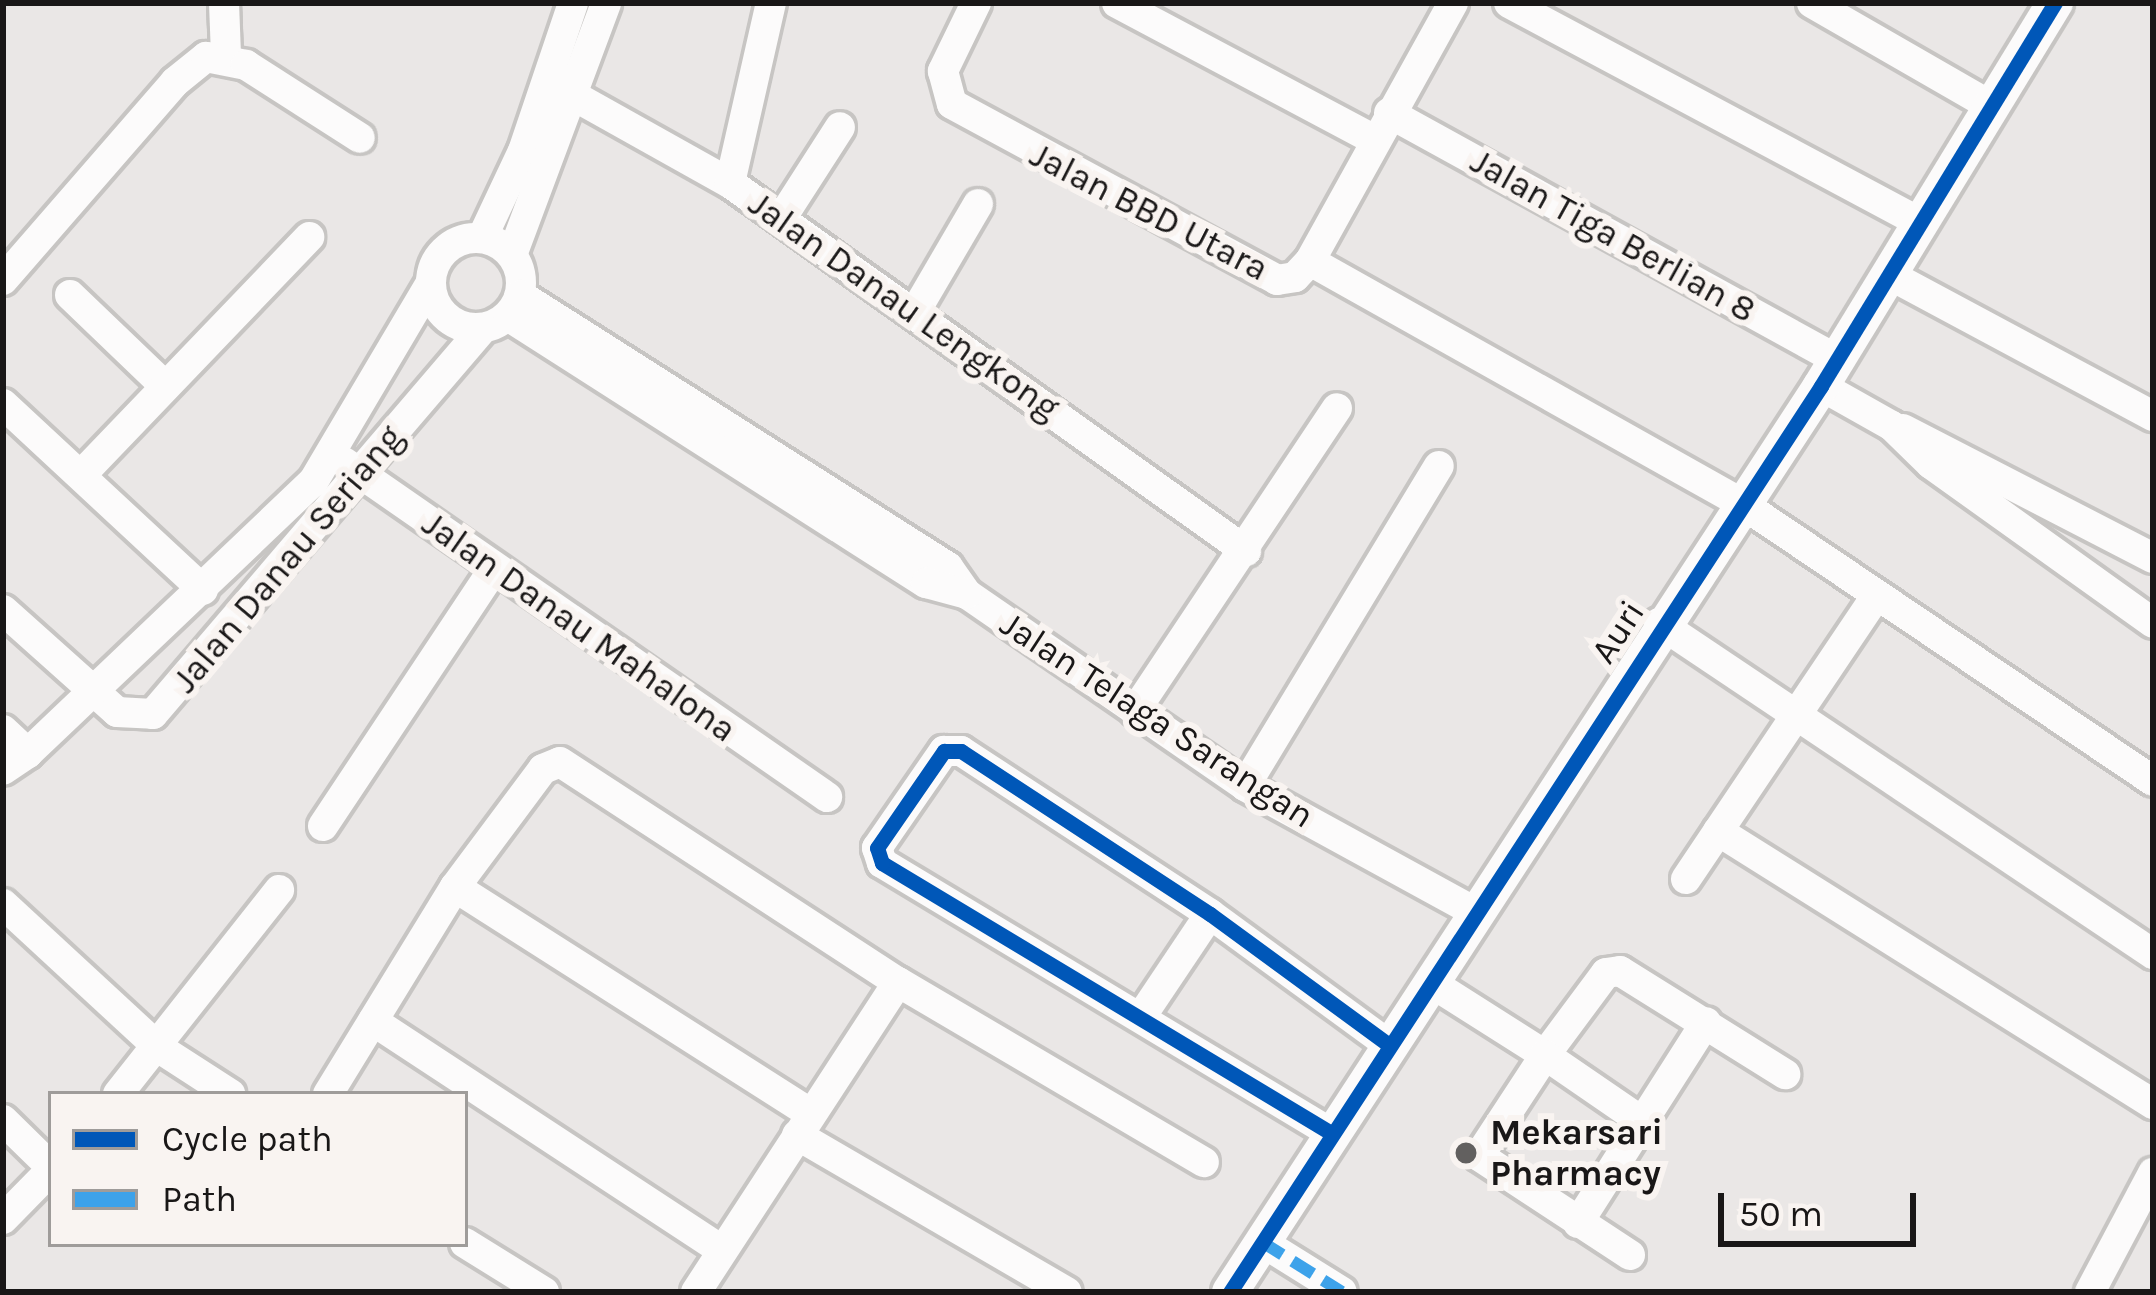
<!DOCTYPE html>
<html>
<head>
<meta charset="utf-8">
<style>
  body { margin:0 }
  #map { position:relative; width:2156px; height:1295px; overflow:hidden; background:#eae7e6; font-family:Karla,sans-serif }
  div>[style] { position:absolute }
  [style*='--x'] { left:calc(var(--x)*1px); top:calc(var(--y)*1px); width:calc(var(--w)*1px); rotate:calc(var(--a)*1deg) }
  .roads { filter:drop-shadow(3px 0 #c7c5c3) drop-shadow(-3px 0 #c7c5c3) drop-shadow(0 3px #c7c5c3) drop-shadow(0 -3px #c7c5c3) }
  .minor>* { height:30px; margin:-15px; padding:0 15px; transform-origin:15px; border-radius:15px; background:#fcfbfb }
  .minor>.ring { margin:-15px; padding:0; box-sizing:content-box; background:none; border:30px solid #fcfbfb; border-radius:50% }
  .tertiary>* { height:36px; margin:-18px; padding:0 18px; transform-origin:18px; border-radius:18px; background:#fcfbfb }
  .quiet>* { height:12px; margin-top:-6px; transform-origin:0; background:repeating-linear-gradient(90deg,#3da2ea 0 24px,transparent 0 36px) }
  .cycleway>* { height:15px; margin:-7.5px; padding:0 7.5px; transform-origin:7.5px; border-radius:7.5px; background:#0057b8 }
  .dots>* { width:33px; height:33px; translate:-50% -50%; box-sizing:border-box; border:6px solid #f9f4f1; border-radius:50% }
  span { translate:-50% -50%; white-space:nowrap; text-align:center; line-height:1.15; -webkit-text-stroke:12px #f9f4f1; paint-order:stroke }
  .street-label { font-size:36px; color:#191717 }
  .poi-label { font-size:36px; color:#191717; font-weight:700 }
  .left { translate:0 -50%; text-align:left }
  .frame { position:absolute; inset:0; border:6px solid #191717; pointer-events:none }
  .legend { position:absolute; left:48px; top:1091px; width:420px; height:156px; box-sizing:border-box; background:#f9f4f1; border:3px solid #9f9c9a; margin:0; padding:15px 21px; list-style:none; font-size:36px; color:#191717 }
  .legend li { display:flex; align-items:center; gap:24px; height:60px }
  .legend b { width:60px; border:3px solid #9f9c9a }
  .scale { position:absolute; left:1718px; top:1193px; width:198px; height:54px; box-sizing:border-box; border:6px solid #191717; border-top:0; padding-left:15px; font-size:36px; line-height:42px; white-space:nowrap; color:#191717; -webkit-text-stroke:9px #f9f4f1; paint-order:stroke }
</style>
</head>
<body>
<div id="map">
  <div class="roads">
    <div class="minor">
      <i style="--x:224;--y:3;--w:53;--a:87.8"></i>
      <i style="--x:976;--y:3;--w:76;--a:115.9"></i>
      <i style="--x:943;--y:71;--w:34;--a:75"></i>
      <i style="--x:952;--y:104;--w:370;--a:28.4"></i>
      <i style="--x:1277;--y:280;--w:18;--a:-9"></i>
      <i style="--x:1295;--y:277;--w:22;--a:-47"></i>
      <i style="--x:1310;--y:261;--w:295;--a:-61"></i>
      <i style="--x:1117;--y:3;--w:293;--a:28"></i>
      <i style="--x:1509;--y:3;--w:466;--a:28.1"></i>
      <i style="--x:1812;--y:3;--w:207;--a:29.9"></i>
      <i style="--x:549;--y:82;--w:207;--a:29.2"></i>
      <i style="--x:730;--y:183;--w:634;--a:35.5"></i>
      <i style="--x:1389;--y:113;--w:510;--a:28.83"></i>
      <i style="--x:730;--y:183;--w:185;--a:-77.2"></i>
      <i style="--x:781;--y:219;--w:109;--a:-57.3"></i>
      <i class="ring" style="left:431px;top:238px;width:60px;height:60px"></i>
      <i style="--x:482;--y:238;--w:96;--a:-64.8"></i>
      <i style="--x:523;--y:151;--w:156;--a:-71.3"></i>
      <i style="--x:512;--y:255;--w:269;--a:-69.5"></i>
      <i style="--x:1310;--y:261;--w:494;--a:29.3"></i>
      <i style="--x:1741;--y:503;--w:497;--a:34"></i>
      <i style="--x:1888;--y:274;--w:301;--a:28.2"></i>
      <i style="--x:3;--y:280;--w:262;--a:-49"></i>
      <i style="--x:175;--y:82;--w:40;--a:-39"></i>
      <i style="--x:206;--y:57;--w:41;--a:11.3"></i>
      <i style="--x:246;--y:65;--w:135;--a:32.6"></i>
      <i style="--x:70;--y:295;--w:132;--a:43.8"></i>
      <i style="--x:520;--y:295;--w:507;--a:32.44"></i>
      <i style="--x:948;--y:567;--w:33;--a:55"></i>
      <i style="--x:967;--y:594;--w:338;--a:34.6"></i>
      <i style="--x:1245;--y:786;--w:262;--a:28.7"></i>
      <i style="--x:915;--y:312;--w:125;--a:-59.7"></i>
      <i style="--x:508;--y:316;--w:496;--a:32.6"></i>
      <i style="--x:926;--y:583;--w:42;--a:15"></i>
      <i style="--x:1821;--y:386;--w:81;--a:29.4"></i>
      <i style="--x:1892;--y:426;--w:54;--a:44.3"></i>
      <i style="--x:1931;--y:464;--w:273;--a:35.6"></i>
      <i style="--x:3;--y:404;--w:273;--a:42.9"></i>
      <i style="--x:1903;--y:429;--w:281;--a:27.3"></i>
      <i style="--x:344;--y:462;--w:588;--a:34.74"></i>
      <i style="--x:83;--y:473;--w:327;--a:-46.2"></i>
      <i style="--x:3;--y:610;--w:153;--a:41.8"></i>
      <i style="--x:117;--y:712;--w:36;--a:3"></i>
      <i style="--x:153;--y:714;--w:508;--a:-49.47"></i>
      <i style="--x:1659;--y:623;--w:595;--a:33.82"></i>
      <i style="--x:1135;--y:711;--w:364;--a:-56.3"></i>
      <i style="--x:3;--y:730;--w:34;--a:43"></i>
      <i style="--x:28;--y:753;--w:30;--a:146"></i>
      <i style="--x:28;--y:753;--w:393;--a:-43.6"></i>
      <i style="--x:313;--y:482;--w:230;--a:-59.4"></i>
      <i style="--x:1245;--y:786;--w:374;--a:-58.8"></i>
      <i style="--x:323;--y:826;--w:309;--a:-56.4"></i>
      <i style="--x:1718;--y:831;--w:514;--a:32.11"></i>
      <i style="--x:1686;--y:879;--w:342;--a:-56.1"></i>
      <i style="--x:455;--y:887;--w:422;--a:32.5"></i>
      <i style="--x:3;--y:904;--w:212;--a:42.7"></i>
      <i style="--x:159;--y:1048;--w:85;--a:32.9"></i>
      <i style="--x:1430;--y:982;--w:136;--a:32.4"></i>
      <i style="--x:1545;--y:1055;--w:102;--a:-53.4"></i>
      <i style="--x:1606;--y:973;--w:14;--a:-8"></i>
      <i style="--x:1620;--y:971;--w:195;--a:32"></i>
      <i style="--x:1143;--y:1014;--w:120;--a:-56.2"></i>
      <i style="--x:373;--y:1021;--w:417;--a:33.3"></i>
      <i style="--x:118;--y:1094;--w:260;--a:-51.7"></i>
      <i style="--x:328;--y:1094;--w:243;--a:-58.5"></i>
      <i style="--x:455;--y:887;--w:147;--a:-53.3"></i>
      <i style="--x:543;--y:769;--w:18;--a:-22"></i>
      <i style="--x:560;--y:762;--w:403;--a:33.1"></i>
      <i style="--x:898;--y:982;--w:355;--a:30.5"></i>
      <i style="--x:3;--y:1120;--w:67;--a:44.4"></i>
      <i style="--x:1331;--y:1133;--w:524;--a:-148.98"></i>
      <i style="--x:882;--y:863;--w:16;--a:-108"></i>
      <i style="--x:877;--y:848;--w:118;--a:-55.4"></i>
      <i style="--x:944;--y:751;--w:17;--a:0"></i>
      <i style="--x:961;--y:751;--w:298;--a:33.2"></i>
      <i style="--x:1210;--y:914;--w:222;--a:36.2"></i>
      <i style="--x:797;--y:1135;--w:312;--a:30.2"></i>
      <i style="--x:3;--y:1219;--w:69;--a:-45.6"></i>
      <i style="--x:1578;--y:1223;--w:238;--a:-57.5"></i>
      <i style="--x:1262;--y:1242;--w:94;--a:32"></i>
      <i style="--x:465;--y:1243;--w:93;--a:31.8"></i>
      <i style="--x:1630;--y:1255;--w:181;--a:-146.7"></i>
      <i style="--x:1479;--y:1156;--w:121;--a:-56.8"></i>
      <i style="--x:1545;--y:1055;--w:116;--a:34.5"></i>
      <i style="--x:696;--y:1292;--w:370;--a:-56.9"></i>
      <i style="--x:2090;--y:1292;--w:135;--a:-62.1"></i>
    </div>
    <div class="tertiary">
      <i style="--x:1230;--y:1292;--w:1082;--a:-56.88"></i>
      <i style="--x:1821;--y:386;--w:449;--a:-58.6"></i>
    </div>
  </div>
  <div class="quiet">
    <i style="--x:1262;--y:1242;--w:94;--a:32"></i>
  </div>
  <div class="cycleway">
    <i style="--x:1331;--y:1133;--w:524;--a:-148.98"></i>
    <i style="--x:882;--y:863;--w:16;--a:-108"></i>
    <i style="--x:877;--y:848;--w:118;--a:-55.4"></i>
    <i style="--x:944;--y:751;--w:17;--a:0"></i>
    <i style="--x:961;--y:751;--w:298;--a:33.2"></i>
    <i style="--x:1210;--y:914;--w:222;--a:36.2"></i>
    <i style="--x:1230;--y:1292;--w:1082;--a:-56.88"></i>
    <i style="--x:1821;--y:386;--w:449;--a:-58.6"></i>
  </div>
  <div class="dots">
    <i style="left:1466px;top:1153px;background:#62605f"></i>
  </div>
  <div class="street-label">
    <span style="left:1149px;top:212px;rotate:27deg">Jalan BBD Utara</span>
    <span style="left:1613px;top:236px;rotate:29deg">Jalan Tiga Berlian 8</span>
    <span style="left:904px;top:306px;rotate:35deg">Jalan Danau Lengkong</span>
    <span style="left:288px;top:559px;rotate:-50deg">Jalan Danau Seriang</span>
    <span style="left:579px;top:627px;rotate:35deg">Jalan Danau Mahalona</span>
    <span style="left:1618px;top:632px;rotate:-57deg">Auri</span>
    <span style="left:1157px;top:720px;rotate:33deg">Jalan Telaga Sarangan</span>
  </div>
  <div class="poi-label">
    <span class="left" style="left:1490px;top:1153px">Mekarsari<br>Pharmacy</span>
  </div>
  <div class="frame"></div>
  <ul class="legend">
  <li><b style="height:15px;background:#0057b8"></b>Cycle path</li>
  <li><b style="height:15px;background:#3da2ea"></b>Path</li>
  </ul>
  <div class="scale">50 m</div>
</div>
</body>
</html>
